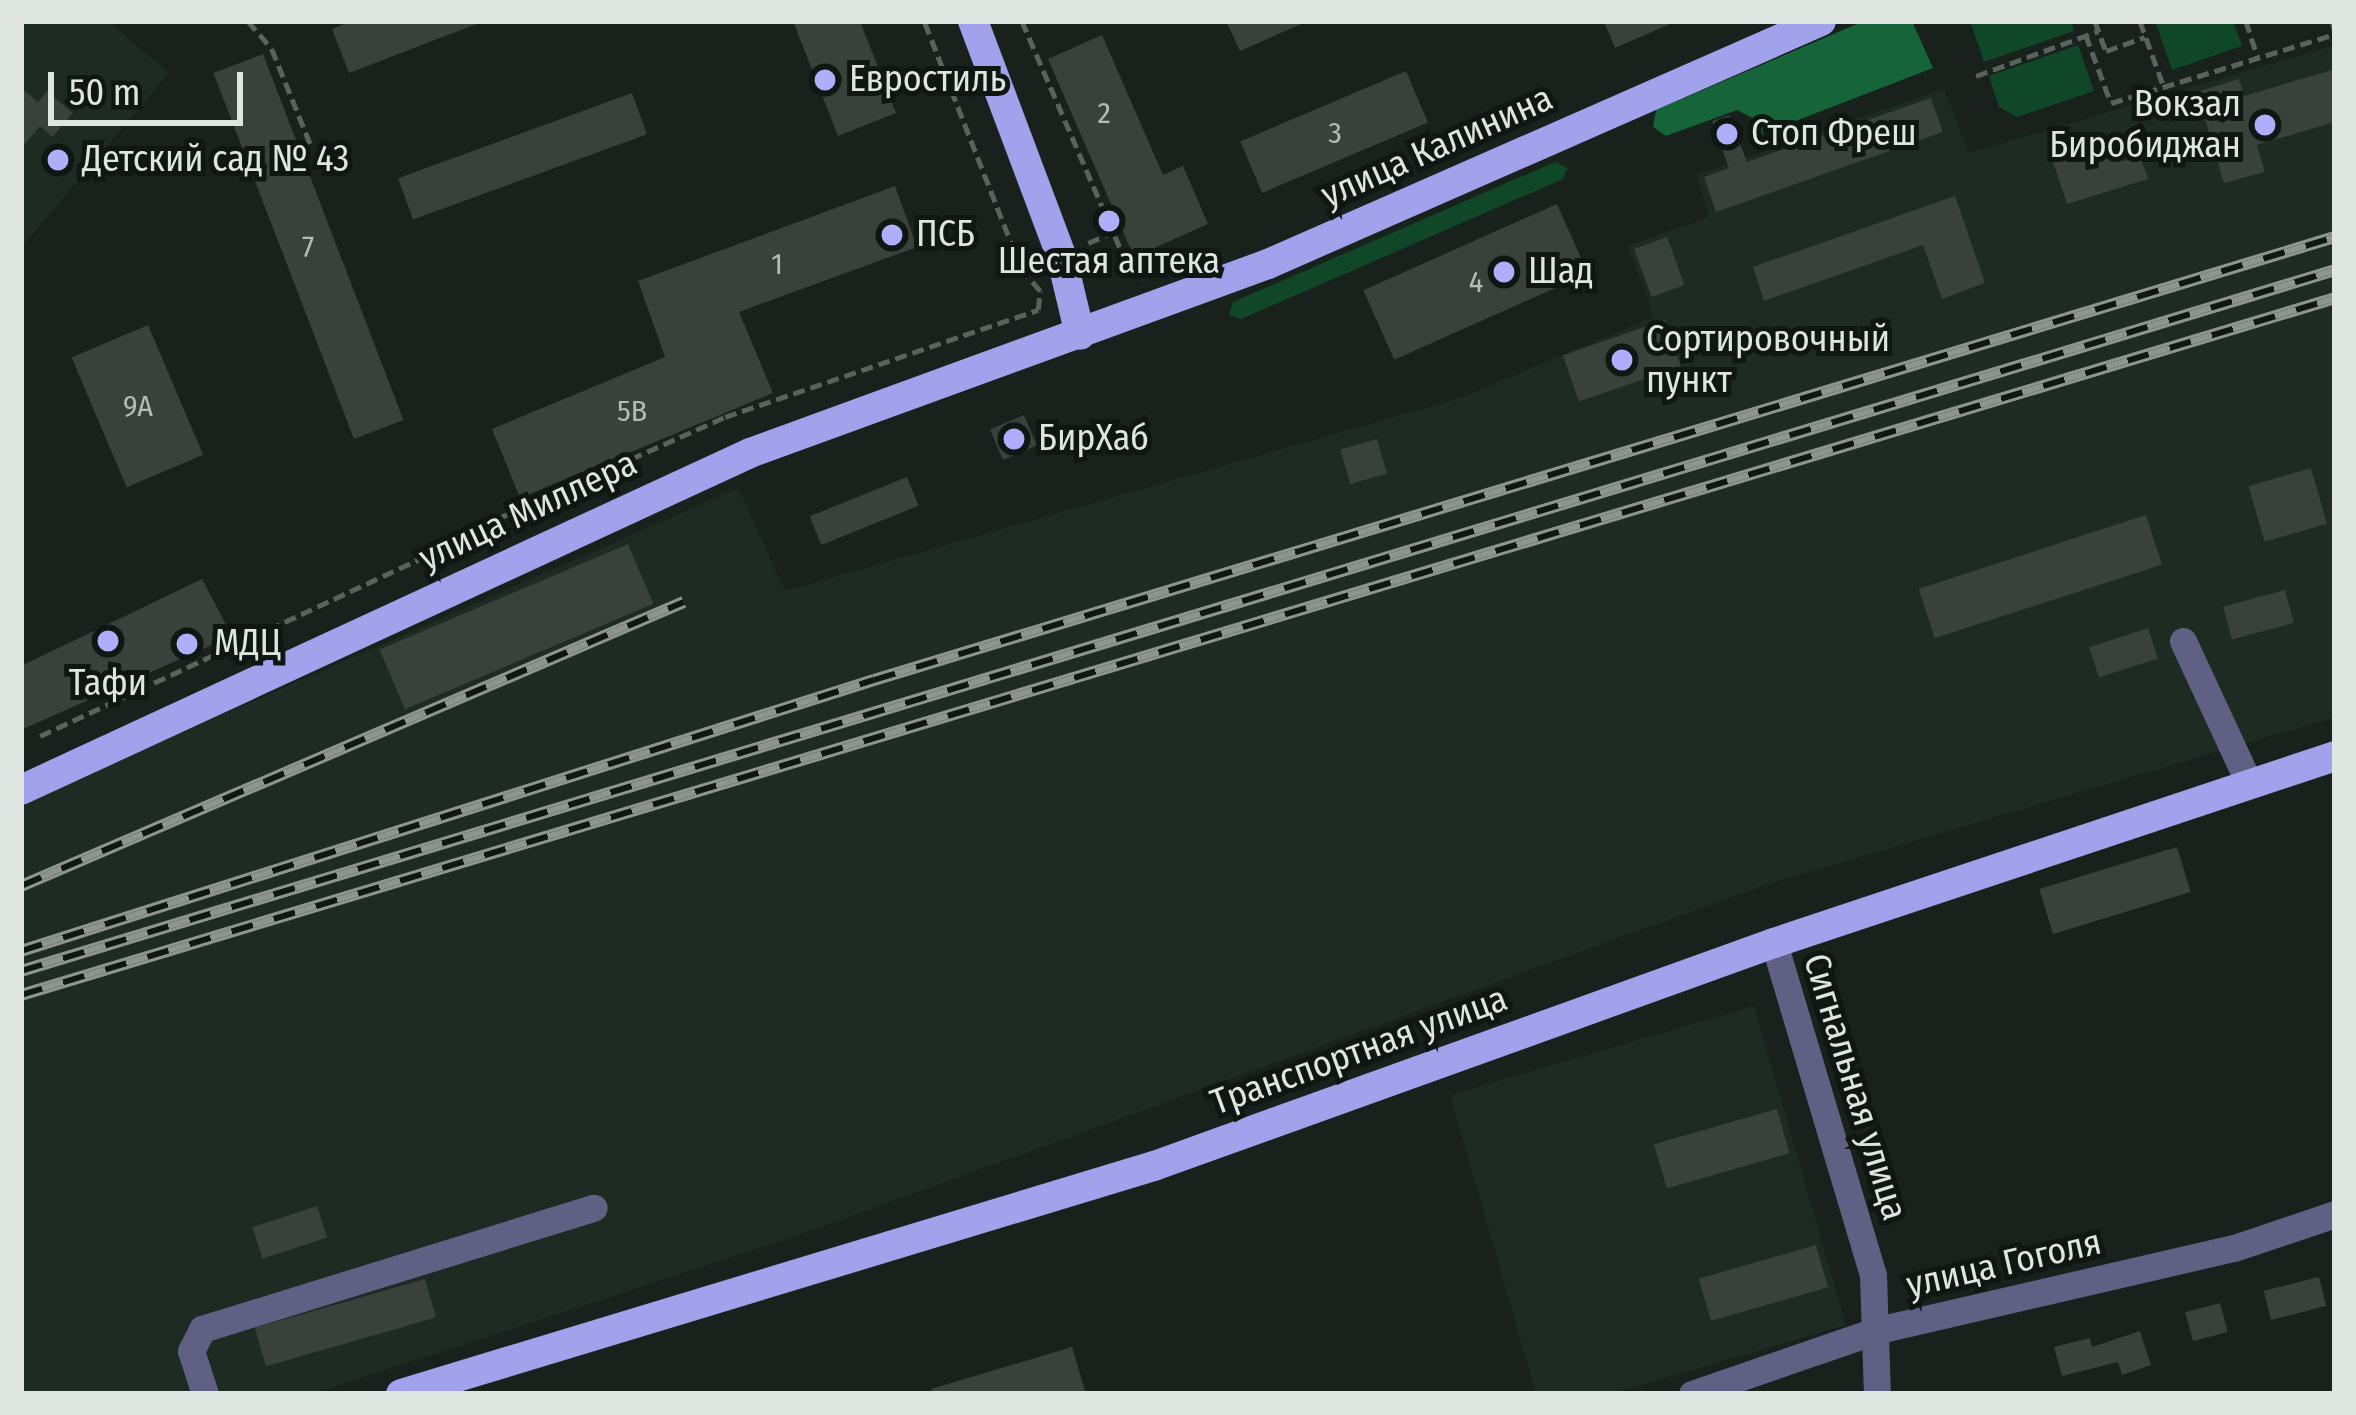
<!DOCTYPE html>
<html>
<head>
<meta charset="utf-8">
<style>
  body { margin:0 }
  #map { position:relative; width:2356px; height:1415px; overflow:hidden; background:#18211b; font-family:"Fira Sans Condensed",sans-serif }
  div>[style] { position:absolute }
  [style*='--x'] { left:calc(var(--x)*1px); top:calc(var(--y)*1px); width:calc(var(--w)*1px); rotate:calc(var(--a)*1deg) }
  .built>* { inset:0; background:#1d2b22 }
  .green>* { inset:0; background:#104729 }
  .forest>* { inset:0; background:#15643a }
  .building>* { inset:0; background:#38413a; transform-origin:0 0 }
  .path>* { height:4.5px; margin-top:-2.25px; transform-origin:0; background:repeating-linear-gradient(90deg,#5a625d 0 12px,transparent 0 18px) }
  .minor>* { height:27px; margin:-13.5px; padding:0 13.5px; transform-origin:13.5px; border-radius:13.5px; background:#5f6083 }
  .major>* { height:30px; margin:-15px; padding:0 15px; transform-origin:15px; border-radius:15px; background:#a2a1eb }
  .rail>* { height:12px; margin-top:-6px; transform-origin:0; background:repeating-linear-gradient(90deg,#0f1712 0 22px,#8e9590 0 44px); box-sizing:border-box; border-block:3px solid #8e9590 }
  .dots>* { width:33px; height:33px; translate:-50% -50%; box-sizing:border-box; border:6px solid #0f1712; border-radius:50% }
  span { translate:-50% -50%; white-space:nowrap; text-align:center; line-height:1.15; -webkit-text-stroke:10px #0f1712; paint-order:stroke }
  .number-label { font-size:30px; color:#b5bcb7 }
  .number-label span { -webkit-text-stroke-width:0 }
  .poi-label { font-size:36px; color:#dfe5e1 }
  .left { translate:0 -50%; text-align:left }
  .right { translate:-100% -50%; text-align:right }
  .street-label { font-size:36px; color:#dfe5e1 }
  .frame { position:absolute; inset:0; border:24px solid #dfe5e1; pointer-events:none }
  .scale { position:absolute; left:48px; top:72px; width:195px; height:54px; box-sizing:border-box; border:6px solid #dfe5e1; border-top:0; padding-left:15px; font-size:36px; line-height:42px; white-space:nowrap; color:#dfe5e1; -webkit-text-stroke:9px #0f1712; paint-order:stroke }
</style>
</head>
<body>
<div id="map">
  <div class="built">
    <i style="clip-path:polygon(21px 21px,108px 21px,169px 73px,21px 248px)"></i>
    <i style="clip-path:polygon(2335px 45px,2335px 717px,1765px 885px,791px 1238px,312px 1394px,21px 1394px,21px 803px,738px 488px,785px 591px,1460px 398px,1654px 317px,1628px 246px,1709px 217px,1697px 175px,1944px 89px,1969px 153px)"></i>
    <i style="clip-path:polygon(1754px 1006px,1846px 1325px,1611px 1394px,1536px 1394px,1450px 1095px)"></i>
  </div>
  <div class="green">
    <i style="clip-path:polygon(1970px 21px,2071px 21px,2074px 31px,1984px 62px)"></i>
    <i style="clip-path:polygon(2155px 21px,2233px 21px,2242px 46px,2172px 70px)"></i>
    <i style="clip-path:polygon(2078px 45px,2094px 91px,2017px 117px,1999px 107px,1989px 76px)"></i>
    <i style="clip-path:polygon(1555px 162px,1568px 168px,1563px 179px,1241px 319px,1229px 315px,1233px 302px)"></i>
  </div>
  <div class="forest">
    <i style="clip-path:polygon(1864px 21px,1912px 21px,1933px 68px,1759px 135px,1753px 118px,1737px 110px,1666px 136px,1653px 127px,1656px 110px)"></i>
  </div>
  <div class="building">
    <i style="clip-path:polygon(352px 21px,479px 21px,479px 23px,349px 73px,332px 29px)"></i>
    <i style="clip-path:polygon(793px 21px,860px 21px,896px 113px,838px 136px)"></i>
    <i style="clip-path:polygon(1226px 21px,1308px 21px,1240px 51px)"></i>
    <i style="clip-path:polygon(1604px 21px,1677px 21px,1615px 48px)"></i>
    <i style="clip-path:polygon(1102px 35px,1163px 175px,1183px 166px,1208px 224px,1134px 257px,1048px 59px)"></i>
    <i style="left:263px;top:54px;width:392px;height:53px;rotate:69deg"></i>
    <i style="clip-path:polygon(2335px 69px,2335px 122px,2257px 145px,2265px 172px,2224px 183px,2197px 92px,2239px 79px,2244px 96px)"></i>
    <i style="left:1406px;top:71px;width:56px;height:180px;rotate:67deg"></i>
    <i style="clip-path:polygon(21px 88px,38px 102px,47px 91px,73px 113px,52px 137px,40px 126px,21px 149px)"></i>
    <i style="left:632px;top:93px;width:44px;height:249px;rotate:70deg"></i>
    <i style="clip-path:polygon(1931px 98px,1943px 132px,1716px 212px,1704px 177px,1729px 168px,1712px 121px,1729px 115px,1747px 162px)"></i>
    <i style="clip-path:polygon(2104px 146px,2107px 155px,2121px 151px,2124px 161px,2140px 156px,2148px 179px,2067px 204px,2053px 162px)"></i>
    <i style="clip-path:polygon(895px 186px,917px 247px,739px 312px,773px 393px,520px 498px,492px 429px,665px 357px,638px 281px)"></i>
    <i style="clip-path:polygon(1955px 196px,1985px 283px,1942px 299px,1923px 245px,1764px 301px,1753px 267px)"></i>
    <i style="left:1557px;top:204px;width:76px;height:212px;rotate:66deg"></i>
    <i style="left:1667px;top:237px;width:51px;height:35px;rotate:70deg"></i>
    <i style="left:1665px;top:320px;width:49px;height:108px;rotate:71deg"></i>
    <i style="left:148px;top:325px;width:141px;height:83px;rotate:67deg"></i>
    <i style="left:1024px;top:415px;width:33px;height:37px;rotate:67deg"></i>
    <i style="left:1377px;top:439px;width:36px;height:38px;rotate:74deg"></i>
    <i style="left:2311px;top:468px;width:58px;height:65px;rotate:74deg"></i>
    <i style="left:907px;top:477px;width:31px;height:105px;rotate:68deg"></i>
    <i style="left:2146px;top:515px;width:52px;height:239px;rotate:72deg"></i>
    <i style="left:628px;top:544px;width:65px;height:270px;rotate:67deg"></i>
    <i style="clip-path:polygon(202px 579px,232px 636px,21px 730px,21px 666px)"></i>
    <i style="left:2285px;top:590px;width:34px;height:64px;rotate:75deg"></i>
    <i style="left:2148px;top:628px;width:32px;height:62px;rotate:72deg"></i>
    <i style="left:2177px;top:847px;width:47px;height:144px;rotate:73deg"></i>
    <i style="left:1777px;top:1109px;width:46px;height:128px;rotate:74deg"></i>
    <i style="left:317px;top:1206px;width:33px;height:68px;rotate:72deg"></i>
    <i style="left:1816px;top:1245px;width:44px;height:122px;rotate:74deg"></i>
    <i style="left:2319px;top:1277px;width:30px;height:57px;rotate:76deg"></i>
    <i style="left:425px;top:1279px;width:40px;height:177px;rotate:74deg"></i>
    <i style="left:2220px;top:1303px;width:30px;height:36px;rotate:75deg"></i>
    <i style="clip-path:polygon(2140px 1331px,2151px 1365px,2122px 1375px,2118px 1362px,2062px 1376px,2054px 1347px,2090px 1338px,2092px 1347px)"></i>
    <i style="clip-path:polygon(1072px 1347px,1086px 1394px,932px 1394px,931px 1389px)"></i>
  </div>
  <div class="path">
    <i style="--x:248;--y:21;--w:37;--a:49"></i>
    <i style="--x:272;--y:49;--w:107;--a:68"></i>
    <i style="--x:1022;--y:21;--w:269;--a:66.6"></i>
    <i style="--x:1129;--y:268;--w:18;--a:38"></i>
    <i style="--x:2095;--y:21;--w:32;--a:70"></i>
    <i style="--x:2106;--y:51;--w:41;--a:-19.7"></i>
    <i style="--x:2140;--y:21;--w:70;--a:70"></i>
    <i style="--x:2246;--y:21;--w:38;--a:72"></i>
    <i style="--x:2332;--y:21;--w:9;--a:72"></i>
    <i style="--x:2086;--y:35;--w:72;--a:69.8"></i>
    <i style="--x:2111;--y:103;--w:234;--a:-17.1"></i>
    <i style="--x:1976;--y:76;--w:130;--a:-20.2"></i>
    <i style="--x:1088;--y:243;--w:28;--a:-23"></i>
    <i style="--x:499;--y:518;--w:248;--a:-24.1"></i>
    <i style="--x:725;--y:417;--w:331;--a:-18.9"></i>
    <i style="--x:1038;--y:310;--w:19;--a:-84"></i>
    <i style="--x:1040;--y:291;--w:29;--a:-131"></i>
    <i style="--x:1021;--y:269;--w:266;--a:-111.4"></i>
    <i style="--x:40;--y:736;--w:476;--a:-25"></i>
  </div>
  <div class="minor">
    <i style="--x:2183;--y:641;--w:154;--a:65.1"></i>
    <i style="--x:1774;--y:943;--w:346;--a:73.4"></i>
    <i style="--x:1873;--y:1275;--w:119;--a:88.1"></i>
    <i style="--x:205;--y:1394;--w:45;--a:-108"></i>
    <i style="--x:191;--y:1351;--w:25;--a:-63"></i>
    <i style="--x:202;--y:1329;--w:410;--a:-17.2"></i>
    <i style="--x:1692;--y:1394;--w:197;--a:-19"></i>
    <i style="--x:1878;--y:1330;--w:365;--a:-13"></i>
    <i style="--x:2234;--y:1248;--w:107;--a:-18.6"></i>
  </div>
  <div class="major">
    <i style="--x:973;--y:21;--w:250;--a:69.4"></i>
    <i style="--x:1061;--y:255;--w:82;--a:76.6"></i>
    <i style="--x:21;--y:790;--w:803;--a:-24.81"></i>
    <i style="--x:750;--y:453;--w:551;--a:-20.05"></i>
    <i style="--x:1268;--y:264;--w:604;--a:-23.72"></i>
    <i style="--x:401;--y:1394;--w:787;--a:-16.85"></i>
    <i style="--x:1154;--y:1166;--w:659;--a:-19.78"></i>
    <i style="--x:1774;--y:943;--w:591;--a:-18.43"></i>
  </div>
  <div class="rail">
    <i style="--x:21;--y:886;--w:721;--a:-23.19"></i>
    <i style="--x:21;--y:951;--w:895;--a:-17.63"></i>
    <i style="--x:874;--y:680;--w:1527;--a:-16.87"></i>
    <i style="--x:21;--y:971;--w:2418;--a:-16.85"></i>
    <i style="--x:21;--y:995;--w:2417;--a:-16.76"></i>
  </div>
  <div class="dots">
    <i style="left:825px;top:80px;background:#afaefa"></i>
    <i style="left:2265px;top:125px;background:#afaefa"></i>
    <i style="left:1727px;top:134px;background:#afaefa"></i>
    <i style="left:58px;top:160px;background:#afaefa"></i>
    <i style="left:1109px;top:221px;background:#afaefa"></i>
    <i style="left:892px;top:235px;background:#afaefa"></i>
    <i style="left:1504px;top:272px;background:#afaefa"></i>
    <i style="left:1622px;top:360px;background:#afaefa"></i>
    <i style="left:1014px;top:439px;background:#afaefa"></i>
    <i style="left:108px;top:641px;background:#afaefa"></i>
    <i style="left:187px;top:644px;background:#afaefa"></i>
  </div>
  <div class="number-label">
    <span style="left:1104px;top:113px">2</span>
    <span style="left:1335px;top:133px">3</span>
    <span style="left:308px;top:247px">7</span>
    <span style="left:777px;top:264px">1</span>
    <span style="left:1476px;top:282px">4</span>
    <span style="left:138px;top:406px">9А</span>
    <span style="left:632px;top:411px">5В</span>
  </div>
  <div class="poi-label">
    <span class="left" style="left:849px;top:80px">Евростиль</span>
    <span class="right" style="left:2241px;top:125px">Вокзал<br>Биробиджан</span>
    <span class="left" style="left:1751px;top:134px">Стоп Фреш</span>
    <span class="left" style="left:82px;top:160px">Детский сад № 43</span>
    <span class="left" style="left:916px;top:235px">ПСБ</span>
    <span style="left:1109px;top:262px">Шестая аптека</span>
    <span class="left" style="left:1528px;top:272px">Шад</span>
    <span class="left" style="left:1646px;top:360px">Сортировочный<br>пункт</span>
    <span class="left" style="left:1038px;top:439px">БирХаб</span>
    <span class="left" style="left:214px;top:644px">МДЦ</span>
    <span style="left:108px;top:684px">Тафи</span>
  </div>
  <div class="street-label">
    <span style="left:1437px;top:147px;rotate:-24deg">улица Калинина</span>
    <span style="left:528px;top:511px;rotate:-25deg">улица Миллера</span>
    <span style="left:1359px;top:1051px;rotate:-20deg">Транспортная улица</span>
    <span style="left:1855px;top:1087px;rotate:73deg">Сигнальная улица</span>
    <span style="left:2004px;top:1264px;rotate:-13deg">улица Гоголя</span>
  </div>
  <div class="frame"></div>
  <div class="scale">50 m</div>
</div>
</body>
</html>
